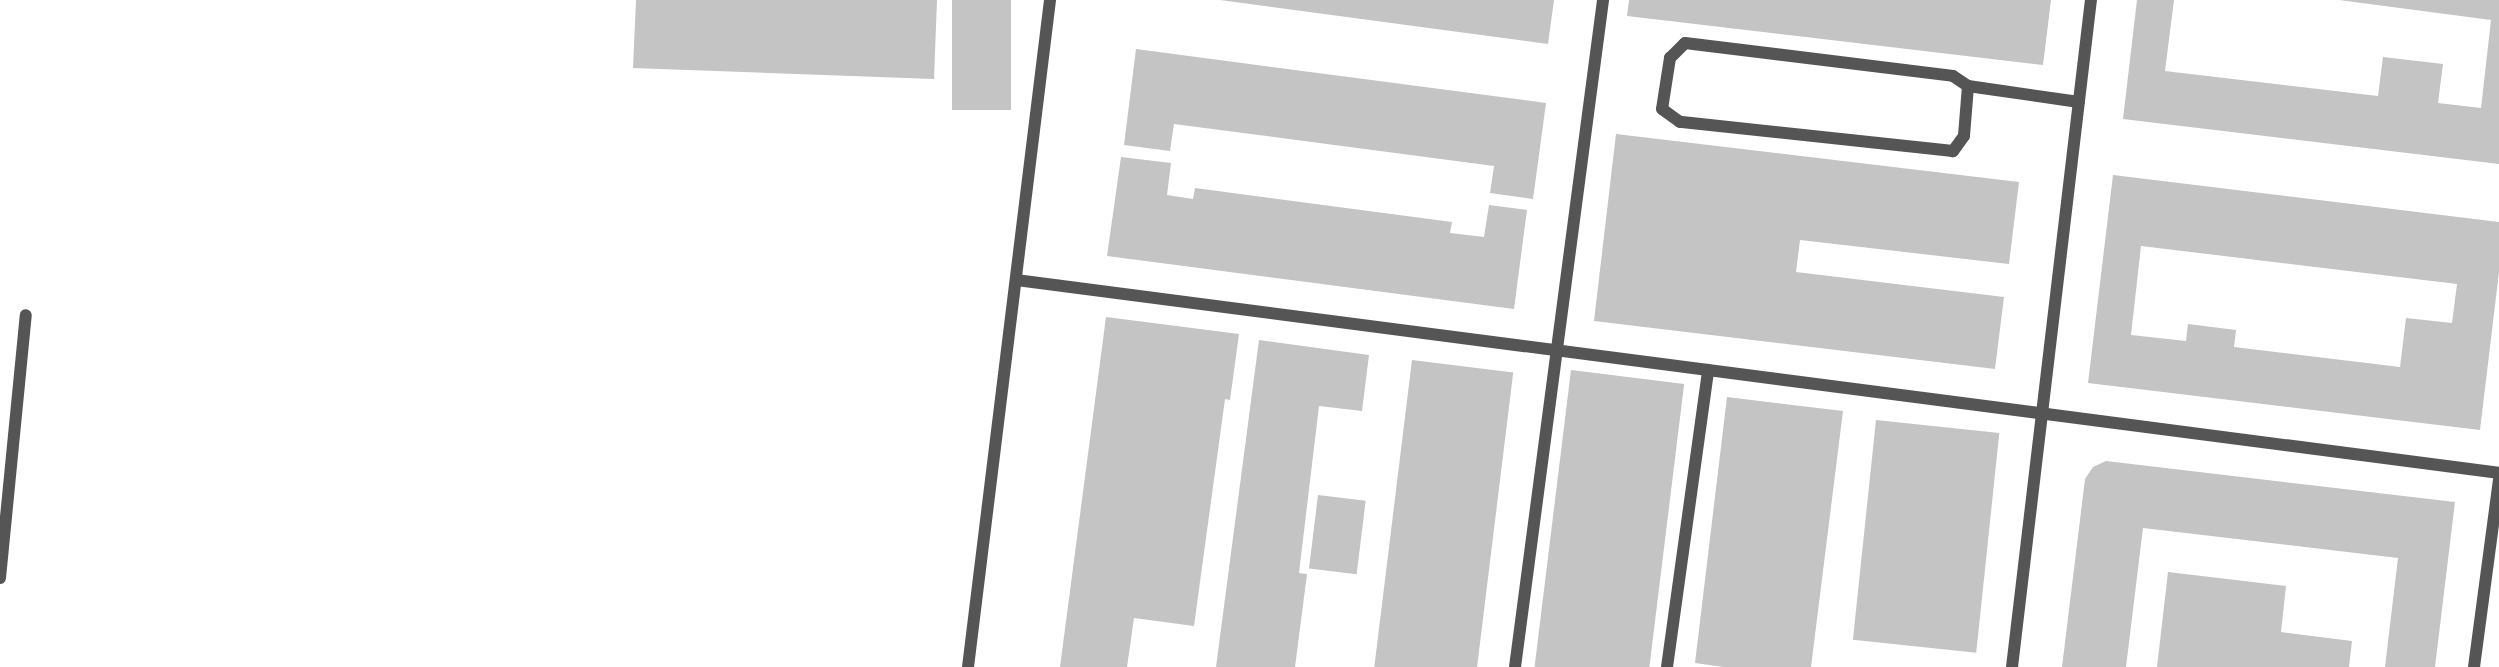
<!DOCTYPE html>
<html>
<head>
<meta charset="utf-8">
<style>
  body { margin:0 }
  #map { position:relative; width:2499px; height:667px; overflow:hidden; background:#fff; font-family:"Titillium Web",sans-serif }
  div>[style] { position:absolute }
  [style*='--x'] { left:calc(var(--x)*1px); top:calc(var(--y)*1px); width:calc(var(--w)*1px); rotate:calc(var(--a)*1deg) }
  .building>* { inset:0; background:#c4c4c4; transform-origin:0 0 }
  .minor>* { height:12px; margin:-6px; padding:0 6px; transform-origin:6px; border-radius:6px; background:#555 }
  span { translate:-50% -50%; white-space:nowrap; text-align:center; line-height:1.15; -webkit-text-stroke:4px #fff; paint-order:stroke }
</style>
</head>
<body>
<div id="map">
  <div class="building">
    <i style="clip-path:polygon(636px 0,937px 0,934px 79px,633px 68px)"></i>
    <i style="left:952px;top:0;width:59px;height:110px"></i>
    <i style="clip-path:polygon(1220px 0,1554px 0,1548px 44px)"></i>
    <i style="clip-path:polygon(1629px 0,2051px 0,2043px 65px,1627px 16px)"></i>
    <i style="clip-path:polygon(2137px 0,2174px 0,2165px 71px,2378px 96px,2383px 57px,2443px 64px,2438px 103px,2481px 108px,2491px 20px,2339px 0,2499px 0,2499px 164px,2123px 119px)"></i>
    <i style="clip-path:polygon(1136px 49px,1546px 103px,1533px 199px,1490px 193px,1494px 166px,1174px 124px,1170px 151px,1124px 145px)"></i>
    <i style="clip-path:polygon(1616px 134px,2019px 182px,2009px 264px,1800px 240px,1796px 272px,2004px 297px,1995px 369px,1594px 321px)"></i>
    <i style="clip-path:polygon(1121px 157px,1171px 163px,1167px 195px,1193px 199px,1195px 188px,1452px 222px,1450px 233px,1484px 237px,1489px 205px,1527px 210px,1514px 309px,1107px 256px)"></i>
    <i style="clip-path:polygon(evenodd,2113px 175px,2499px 222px,2499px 272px,2480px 430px,2088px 383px,2113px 175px,2141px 246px,2457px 284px,2452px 323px,2406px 318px,2400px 367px,2234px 347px,2236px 330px,2188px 324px,2186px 341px,2131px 335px,2141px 246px)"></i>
    <i style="clip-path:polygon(1106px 317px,1239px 334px,1230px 400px,1225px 399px,1194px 626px,1134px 618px,1127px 667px,1060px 667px)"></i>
    <i style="clip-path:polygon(1259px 340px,1369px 355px,1362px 411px,1319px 406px,1299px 573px,1307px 574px,1295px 667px,1216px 667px)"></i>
    <i style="left:1412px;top:360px;width:102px;height:310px;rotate:7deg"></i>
    <i style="left:1571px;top:370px;width:114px;height:299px;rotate:7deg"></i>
    <i style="clip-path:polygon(1727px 397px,1843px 411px,1811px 667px,1724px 667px,1695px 663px)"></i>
    <i style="left:1876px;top:420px;width:124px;height:221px;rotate:6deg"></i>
    <i style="clip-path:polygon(2106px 461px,2455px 502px,2435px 667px,2385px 667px,2398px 558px,2143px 528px,2126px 667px,2062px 667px,2085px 479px,2093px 467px)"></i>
    <i style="left:1318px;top:495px;width:48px;height:74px;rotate:7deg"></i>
    <i style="clip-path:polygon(2168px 572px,2286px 586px,2281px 632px,2352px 641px,2349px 667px,2157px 667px)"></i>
  </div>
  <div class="minor">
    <i style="--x:1968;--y:86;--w:50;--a:94.6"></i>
    <i style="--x:1964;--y:136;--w:19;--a:126"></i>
    <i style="--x:1953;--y:151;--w:275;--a:-173.9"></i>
    <i style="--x:1680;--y:122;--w:22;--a:-144"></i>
    <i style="--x:1662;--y:109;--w:52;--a:-81.1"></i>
    <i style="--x:1670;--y:58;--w:21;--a:-45"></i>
    <i style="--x:1685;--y:43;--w:270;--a:7"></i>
    <i style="--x:1953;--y:76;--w:18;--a:34"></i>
    <i style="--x:1968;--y:86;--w:112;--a:8.2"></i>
    <i style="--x:1016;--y:280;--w:1496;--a:7.41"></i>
    <i style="--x:0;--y:578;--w:264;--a:-84.4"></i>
    <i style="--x:968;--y:667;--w:672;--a:-82.99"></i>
    <i style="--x:1515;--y:667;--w:673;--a:-82.48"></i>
    <i style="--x:1667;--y:667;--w:300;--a:-82.1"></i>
    <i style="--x:2012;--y:667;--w:672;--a:-83.25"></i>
    <i style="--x:2474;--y:667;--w:189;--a:-82.4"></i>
  </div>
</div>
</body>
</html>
